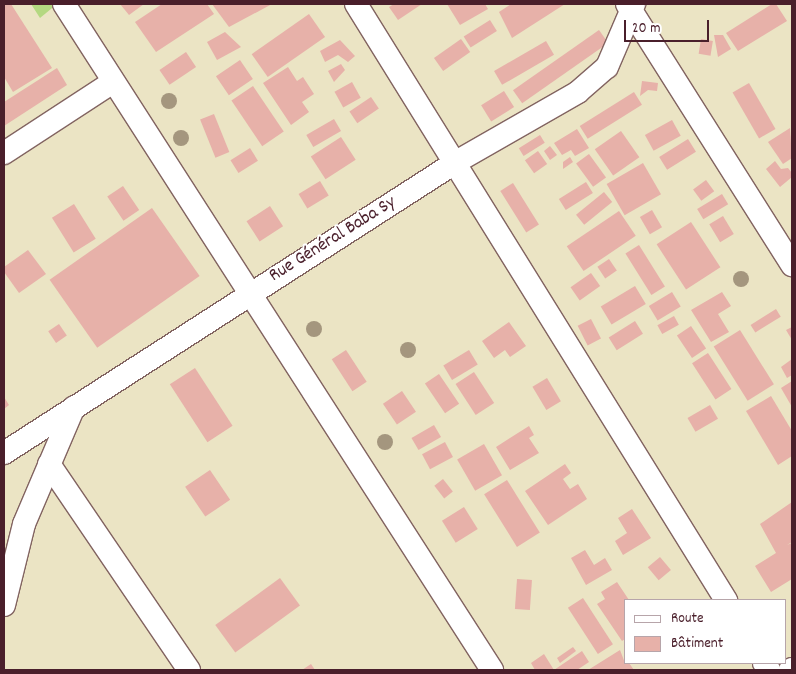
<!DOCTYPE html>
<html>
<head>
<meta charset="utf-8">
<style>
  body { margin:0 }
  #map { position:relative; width:796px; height:674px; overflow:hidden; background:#ebe4c4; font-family:Dekko,sans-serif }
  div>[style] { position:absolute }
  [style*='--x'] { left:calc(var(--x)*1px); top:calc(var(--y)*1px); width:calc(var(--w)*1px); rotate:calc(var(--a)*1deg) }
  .green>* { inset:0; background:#b4d881 }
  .building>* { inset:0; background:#e7b1a9; transform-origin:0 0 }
  .roads { filter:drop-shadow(1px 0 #826461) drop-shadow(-1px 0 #826461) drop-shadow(0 1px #826461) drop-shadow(0 -1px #826461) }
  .street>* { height:22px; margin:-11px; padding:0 11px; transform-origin:11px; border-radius:11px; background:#fff }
  .trees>* { width:16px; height:16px; margin:-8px; border-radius:50%; background:#a4967e }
  span { translate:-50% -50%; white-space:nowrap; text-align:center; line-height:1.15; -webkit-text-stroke:4px #fff; paint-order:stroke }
  .street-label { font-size:19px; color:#4a1f2b }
  .frame { position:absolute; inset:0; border:5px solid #4a1f2b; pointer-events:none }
  .legend { position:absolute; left:624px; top:599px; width:162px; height:65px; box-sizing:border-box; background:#fff; border:1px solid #b7a5aa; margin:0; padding:6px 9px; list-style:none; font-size:15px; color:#4a1f2b }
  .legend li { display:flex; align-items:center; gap:10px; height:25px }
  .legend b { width:25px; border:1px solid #b7a5aa }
  .scale { position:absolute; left:624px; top:20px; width:85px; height:22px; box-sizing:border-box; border:2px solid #4a1f2b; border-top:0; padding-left:6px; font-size:15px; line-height:18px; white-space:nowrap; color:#4a1f2b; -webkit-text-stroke:4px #fff; paint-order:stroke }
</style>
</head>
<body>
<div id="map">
  <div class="green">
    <i style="clip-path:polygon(31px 4px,57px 4px,40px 18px)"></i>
  </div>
  <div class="building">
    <i style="clip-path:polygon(4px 4px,11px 4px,52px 68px,13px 92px,4px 77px)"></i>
    <i style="clip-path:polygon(120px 4px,144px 4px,129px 15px)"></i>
    <i style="clip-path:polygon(162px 4px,207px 4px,214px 14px,156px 52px,135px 22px)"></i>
    <i style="clip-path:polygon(212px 4px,272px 4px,229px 27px)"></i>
    <i style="clip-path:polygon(394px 4px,422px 4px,398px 20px,389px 7px)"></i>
    <i style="clip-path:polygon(447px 4px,485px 4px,488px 9px,460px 25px)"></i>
    <i style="clip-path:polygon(511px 4px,565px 4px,512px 38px,499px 12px)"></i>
    <i style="clip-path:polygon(772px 4px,776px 4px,787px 21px,738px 51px,726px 33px)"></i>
    <i style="left:309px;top:14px;width:28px;height:70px;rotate:55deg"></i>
    <i style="left:490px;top:20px;width:13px;height:31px;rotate:58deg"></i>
    <i style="left:599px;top:30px;width:16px;height:105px;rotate:55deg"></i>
    <i style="clip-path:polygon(225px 32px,241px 47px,217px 60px,207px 42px)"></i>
    <i style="clip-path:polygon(714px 35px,723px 35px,731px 49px,718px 57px)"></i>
    <i style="left:461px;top:39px;width:16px;height:33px;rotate:55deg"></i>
    <i style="left:701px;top:39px;width:12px;height:15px;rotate:9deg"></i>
    <i style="clip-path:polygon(340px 40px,355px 56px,348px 62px,338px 55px,325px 62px,320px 51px)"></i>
    <i style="left:546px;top:41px;width:16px;height:60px;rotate:60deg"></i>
    <i style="left:186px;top:52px;width:18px;height:32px;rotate:56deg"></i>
    <i style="left:240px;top:60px;width:23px;height:29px;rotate:56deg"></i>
    <i style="clip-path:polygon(341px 64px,345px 70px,334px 82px,328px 71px)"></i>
    <i style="clip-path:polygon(288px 67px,297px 81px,303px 77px,314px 94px,302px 102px,309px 112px,291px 125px,263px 83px)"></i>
    <i style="clip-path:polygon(57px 68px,67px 85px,4px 126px,4px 102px)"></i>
    <i style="clip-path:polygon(642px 81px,658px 83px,657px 91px,648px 90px,640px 96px)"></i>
    <i style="left:352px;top:82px;width:18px;height:20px;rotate:61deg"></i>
    <i style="left:749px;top:83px;width:53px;height:19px;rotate:60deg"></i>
    <i style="left:253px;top:86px;width:55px;height:26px;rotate:56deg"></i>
    <i style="left:504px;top:91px;width:19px;height:27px;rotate:58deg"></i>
    <i style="left:634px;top:92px;width:15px;height:64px;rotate:58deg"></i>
    <i style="left:371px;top:97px;width:14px;height:26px;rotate:56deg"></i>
    <i style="left:214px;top:114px;width:41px;height:15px;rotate:68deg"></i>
    <i style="left:334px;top:119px;width:14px;height:32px;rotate:60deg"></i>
    <i style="left:672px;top:120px;width:18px;height:31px;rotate:61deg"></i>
    <i style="clip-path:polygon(790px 128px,792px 158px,783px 164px,768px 142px)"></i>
    <i style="clip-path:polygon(577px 129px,589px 148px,575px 156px,571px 150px,562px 155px,554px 143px)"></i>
    <i style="left:621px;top:131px;width:32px;height:32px;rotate:55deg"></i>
    <i style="left:540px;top:135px;width:9px;height:25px;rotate:58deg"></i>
    <i style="left:341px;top:137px;width:27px;height:36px;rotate:57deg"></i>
    <i style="left:688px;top:139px;width:15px;height:34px;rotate:58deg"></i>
    <i style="clip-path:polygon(550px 146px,557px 155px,550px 160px,544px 151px)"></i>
    <i style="left:250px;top:148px;width:15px;height:23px;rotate:58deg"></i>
    <i style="left:538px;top:151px;width:16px;height:16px;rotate:55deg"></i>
    <i style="left:589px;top:154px;width:29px;height:16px;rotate:54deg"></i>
    <i style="clip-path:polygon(570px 157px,573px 162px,563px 169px,563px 162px)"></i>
    <i style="clip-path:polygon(775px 161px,781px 169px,788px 168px,792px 173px,792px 177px,780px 187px,766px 169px)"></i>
    <i style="left:643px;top:163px;width:36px;height:42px;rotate:60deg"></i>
    <i style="left:706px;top:180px;width:14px;height:16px;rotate:54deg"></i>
    <i style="left:320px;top:181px;width:17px;height:25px;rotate:59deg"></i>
    <i style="left:586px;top:182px;width:13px;height:32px;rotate:58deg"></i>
    <i style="left:513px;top:183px;width:49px;height:15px;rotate:58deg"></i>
    <i style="left:123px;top:186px;width:29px;height:19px;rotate:56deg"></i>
    <i style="left:604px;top:192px;width:13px;height:36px;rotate:51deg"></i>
    <i style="left:722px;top:194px;width:12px;height:29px;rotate:59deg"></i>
    <i style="left:74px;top:204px;width:41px;height:26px;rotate:58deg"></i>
    <i style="left:270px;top:206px;width:24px;height:28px;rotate:57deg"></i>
    <i style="left:152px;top:208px;width:83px;height:125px;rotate:55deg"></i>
    <i style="left:652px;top:210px;width:20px;height:14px;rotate:60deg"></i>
    <i style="left:619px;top:211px;width:30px;height:63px;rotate:56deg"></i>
    <i style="left:723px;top:216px;width:21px;height:16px;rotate:59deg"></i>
    <i style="left:691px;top:222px;width:54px;height:41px;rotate:57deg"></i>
    <i style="left:639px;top:245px;width:49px;height:16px;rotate:58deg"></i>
    <i style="clip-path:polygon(28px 250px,46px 274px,19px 293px,4px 272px,4px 267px)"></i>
    <i style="left:609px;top:259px;width:14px;height:14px;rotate:56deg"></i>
    <i style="left:591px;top:273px;width:16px;height:25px;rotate:55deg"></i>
    <i style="left:635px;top:286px;width:21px;height:40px;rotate:59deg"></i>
    <i style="left:672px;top:292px;width:17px;height:27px;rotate:59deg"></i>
    <i style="clip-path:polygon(722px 292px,731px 306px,718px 314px,729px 332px,711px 342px,691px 310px)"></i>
    <i style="left:776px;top:309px;width:9px;height:30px;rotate:58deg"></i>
    <i style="left:674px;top:316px;width:10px;height:19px;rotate:61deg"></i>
    <i style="left:591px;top:319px;width:22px;height:15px;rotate:63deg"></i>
    <i style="left:635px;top:321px;width:15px;height:31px;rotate:58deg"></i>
    <i style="clip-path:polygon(509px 322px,526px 346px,510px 357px,505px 350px,494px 358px,482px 341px)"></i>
    <i style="left:59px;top:324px;width:14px;height:13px;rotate:56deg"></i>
    <i style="left:691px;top:326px;width:27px;height:17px;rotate:56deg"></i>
    <i style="clip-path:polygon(792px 327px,792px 340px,786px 330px)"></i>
    <i style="left:740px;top:330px;width:64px;height:31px;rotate:58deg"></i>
    <i style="left:346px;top:350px;width:38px;height:17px;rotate:57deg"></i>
    <i style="left:469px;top:350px;width:17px;height:30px;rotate:59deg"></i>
    <i style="left:708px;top:353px;width:43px;height:19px;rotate:57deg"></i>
    <i style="clip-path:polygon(792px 359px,792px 375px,787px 378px,781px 367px)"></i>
    <i style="left:195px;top:368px;width:69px;height:30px;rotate:57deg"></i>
    <i style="left:474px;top:372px;width:37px;height:22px;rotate:57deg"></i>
    <i style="left:439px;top:374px;width:36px;height:17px;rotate:56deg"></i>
    <i style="left:547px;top:378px;width:27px;height:17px;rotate:59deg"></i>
    <i style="clip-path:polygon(792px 381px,792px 407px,781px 388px)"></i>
    <i style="left:402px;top:391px;width:25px;height:23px;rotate:56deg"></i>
    <i style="clip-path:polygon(771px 396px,792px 431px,792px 456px,778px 465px,746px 411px)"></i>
    <i style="clip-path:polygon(4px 397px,9px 405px,4px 409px)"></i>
    <i style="left:710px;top:405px;width:16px;height:26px;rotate:60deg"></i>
    <i style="left:434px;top:425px;width:14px;height:26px;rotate:60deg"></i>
    <i style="clip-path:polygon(529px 426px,534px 435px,529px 438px,539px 453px,510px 470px,496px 447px)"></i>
    <i style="left:445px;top:442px;width:17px;height:26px;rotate:62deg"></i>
    <i style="left:484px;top:444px;width:36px;height:31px;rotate:60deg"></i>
    <i style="clip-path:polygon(565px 464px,571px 473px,563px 479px,570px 489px,578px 484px,587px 499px,548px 525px,525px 491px)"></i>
    <i style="left:210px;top:470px;width:36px;height:30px;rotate:56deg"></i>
    <i style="left:443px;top:479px;width:16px;height:11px;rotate:52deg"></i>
    <i style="left:507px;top:480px;width:62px;height:27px;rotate:58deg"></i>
    <i style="clip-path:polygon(792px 502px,792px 542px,787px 545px,792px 543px,792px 579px,771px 592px,755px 566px,776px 553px,760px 524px)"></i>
    <i style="left:464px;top:507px;width:26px;height:26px;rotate:58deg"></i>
    <i style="clip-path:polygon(632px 509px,651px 538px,623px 555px,615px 541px,627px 533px,618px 518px)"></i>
    <i style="clip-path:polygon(585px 550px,594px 565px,605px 558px,612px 570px,586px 585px,571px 558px)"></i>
    <i style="left:660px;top:557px;width:17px;height:16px;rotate:50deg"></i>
    <i style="left:280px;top:578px;width:34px;height:80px;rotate:54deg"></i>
    <i style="left:517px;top:579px;width:15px;height:30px;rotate:4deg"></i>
    <i style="clip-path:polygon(617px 582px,629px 600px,625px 600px,625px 639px,622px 641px,597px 604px,605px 599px,601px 592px)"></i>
    <i style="left:583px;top:598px;width:55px;height:18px;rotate:57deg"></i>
    <i style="clip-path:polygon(573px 647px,576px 651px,560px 663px,557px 658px)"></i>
    <i style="clip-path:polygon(620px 650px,625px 663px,629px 663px,634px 670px,588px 670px)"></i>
    <i style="clip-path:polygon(582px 651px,589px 662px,577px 670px,535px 670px,531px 663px,544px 654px,554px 670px)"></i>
    <i style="clip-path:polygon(311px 664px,315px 670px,302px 670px)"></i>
  </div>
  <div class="roads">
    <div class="street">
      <i style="--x:64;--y:4;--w:792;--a:57.27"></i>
      <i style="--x:356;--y:4;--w:702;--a:58.17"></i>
      <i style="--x:627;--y:4;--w:309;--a:57.7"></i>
      <i style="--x:4;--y:153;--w:130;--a:-33.1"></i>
      <i style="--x:4;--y:453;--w:538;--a:-32.77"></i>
      <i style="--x:456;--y:162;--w:141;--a:-29.8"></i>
      <i style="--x:578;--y:92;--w:38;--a:-41"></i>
      <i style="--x:607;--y:67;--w:69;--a:-66.8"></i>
      <i style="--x:49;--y:464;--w:249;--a:55.8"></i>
      <i style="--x:4;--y:605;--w:83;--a:-76.1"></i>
      <i style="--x:24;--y:524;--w:127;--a:-66.9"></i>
      <i style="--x:764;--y:663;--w:9;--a:54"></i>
      <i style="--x:790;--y:670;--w:2;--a:-27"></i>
    </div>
  </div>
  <div class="trees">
    <i style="left:169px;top:101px"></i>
    <i style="left:181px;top:138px"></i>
    <i style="left:741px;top:279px"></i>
    <i style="left:314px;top:329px"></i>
    <i style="left:408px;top:350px"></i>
    <i style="left:385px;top:442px"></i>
  </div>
  <div class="street-label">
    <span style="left:333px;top:240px;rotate:-32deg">Rue Général Baba Sy</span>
  </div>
  <div class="frame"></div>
  <ul class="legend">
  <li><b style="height:6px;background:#fff"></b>Route</li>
  <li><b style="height:14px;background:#e7b1a9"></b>Bâtiment</li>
  </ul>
  <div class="scale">20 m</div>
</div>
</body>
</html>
